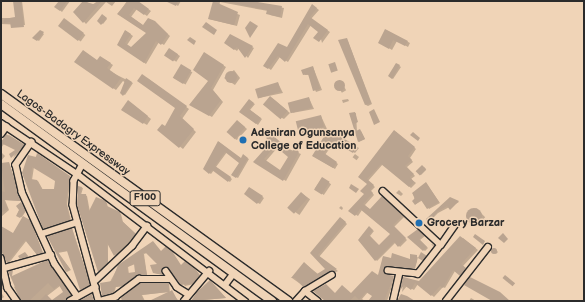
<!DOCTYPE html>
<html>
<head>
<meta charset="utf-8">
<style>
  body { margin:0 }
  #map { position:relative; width:585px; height:302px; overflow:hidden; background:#f0d4b7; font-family:"Balsamiq Sans",sans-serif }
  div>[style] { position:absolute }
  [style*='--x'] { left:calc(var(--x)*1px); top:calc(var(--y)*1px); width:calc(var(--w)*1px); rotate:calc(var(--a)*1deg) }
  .shadow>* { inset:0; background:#0003; transform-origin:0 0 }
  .building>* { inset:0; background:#baa490; transform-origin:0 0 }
  .round { border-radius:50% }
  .roads { filter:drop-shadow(1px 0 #2b2b2b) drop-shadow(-1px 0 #2b2b2b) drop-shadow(0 1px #2b2b2b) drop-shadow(0 -1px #2b2b2b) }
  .minor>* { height:5.5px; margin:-2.75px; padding:0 2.75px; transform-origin:2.75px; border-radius:2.75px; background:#f0d4b7 }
  .highway>* { height:8px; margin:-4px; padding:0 4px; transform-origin:4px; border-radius:4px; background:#f0d4b7 }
  .dots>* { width:11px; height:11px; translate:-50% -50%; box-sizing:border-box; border:2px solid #f0d4b7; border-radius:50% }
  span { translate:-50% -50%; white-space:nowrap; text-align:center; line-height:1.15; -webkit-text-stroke:3px #f0d4b7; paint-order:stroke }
  .shield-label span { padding:1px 3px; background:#f0d4b7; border:1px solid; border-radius:3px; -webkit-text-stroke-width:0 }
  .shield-label { font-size:10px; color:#2b2b2b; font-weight:700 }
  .street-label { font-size:11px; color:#2b2b2b }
  .poi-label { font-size:11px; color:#2b2b2b; font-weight:700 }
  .left { translate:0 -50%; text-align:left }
  .frame { position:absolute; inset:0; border:2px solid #2b2b2b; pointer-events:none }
</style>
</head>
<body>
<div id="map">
  <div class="shadow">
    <i style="clip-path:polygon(14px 1px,22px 1px,25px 25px,1px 24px,1px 18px,16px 18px)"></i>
    <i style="clip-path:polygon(60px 1px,70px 1px,62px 12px,56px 7px)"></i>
    <i style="clip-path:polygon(84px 1px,93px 5px,97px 1px,116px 1px,112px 6px,106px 2px,86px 24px,75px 12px)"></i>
    <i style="clip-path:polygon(127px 1px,137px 1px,151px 11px,147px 16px,137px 9px,131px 17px,144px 26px,157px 24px,170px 36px,164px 45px,159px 42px,146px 64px,119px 45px,126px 31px,133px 36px,127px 45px,132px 48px,148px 33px,118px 14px)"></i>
    <i style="clip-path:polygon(171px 1px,181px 1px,178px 6px)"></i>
    <i style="clip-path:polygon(214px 1px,251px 1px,284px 8px,282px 18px,270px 15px,268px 11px,220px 2px,219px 7px,240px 15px,237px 26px,209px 19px)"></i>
    <i style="clip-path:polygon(315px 7px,319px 10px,311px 19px,330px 32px,322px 43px,319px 31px,311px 25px,288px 62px,280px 57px,271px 70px,264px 65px,288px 48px)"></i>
    <i style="clip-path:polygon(104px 16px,107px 19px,103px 24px,98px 20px)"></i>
    <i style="left:66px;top:21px;width:24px;height:8px;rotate:36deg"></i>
    <i style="clip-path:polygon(386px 30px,410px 43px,408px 47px,397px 41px,392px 50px,379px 42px)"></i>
    <i style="clip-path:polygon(40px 31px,44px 34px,39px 41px,34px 38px)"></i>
    <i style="clip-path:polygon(231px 36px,254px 48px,248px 58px,239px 48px,237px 51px,226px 43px)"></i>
    <i style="clip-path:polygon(347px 39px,372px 104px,368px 106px,366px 105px)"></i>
    <i style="left:169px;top:49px;width:13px;height:7px;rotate:32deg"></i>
    <i style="clip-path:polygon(204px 54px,226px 67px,213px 90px,223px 102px,212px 117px,191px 105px,209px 81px)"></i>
    <i style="clip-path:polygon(104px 59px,113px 65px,109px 71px,133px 83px,125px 95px,121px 93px,127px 84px,123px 81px,116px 90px,113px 88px,98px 61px)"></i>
    <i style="clip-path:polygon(396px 64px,401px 67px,393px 79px,389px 76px)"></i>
    <i style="left:181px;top:66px;width:13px;height:14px;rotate:29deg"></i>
    <i style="clip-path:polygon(313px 67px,322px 90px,316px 92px,309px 75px,304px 75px)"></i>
    <i style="clip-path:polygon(234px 70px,240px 78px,235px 85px,224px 78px)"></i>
    <i style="clip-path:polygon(146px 77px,189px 109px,182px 119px,196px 132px,183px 149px,159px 130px,166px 127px,177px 108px)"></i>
    <i style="left:340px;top:80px;width:12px;height:5px;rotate:59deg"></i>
    <i style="clip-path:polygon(278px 83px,283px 93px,259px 98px)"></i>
    <i style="clip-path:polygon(272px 98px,290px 113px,284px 119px,282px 118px)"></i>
    <i style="clip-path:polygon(309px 98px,314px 109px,292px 113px)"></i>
    <i style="clip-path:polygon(348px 99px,349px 101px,343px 103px,342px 100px)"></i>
    <i style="clip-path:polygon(249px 101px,255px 104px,250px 110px,262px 119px,258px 125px,241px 112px)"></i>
    <i style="clip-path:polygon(131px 103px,151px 119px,147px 125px,122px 110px)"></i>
    <i style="clip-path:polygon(356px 113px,357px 132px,361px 131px,365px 139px,359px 142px,350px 114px)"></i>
    <i style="clip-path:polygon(321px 116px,327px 129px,300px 134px)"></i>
    <i style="clip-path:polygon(240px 123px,247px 129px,237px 140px,235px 139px)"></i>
    <i style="clip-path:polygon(329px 131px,359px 148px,355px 153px,335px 141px,325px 155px,338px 164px,335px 169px,313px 156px)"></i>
    <i style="clip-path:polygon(396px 132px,416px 149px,410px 158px,413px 162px,407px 167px,415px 176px,411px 179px,416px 183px,411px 188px,383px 164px,368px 181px,375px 187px,371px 191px,374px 195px,365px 205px,370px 210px,384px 198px,404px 217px,394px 227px,407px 240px,400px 247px,396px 242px,377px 261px,359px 240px,371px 229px,374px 231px,370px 236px,379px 246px,391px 234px,362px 210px,358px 216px,350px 211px,365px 194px,368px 184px,359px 177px)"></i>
    <i style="clip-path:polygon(9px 135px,26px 146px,13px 158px,17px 150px,4px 144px,1px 148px,1px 141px)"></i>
    <i style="clip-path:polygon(219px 142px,241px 159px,243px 156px,249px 159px,238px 178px,232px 175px,240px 163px,227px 152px,216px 167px,232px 179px,230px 182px,214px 170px,211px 174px,204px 169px)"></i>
    <i style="clip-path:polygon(evenodd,272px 142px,301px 154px,286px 181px,255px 162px,272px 142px,278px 147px,290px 157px,280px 171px,266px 161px,278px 147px)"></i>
    <i style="clip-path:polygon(1px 152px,5px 156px,1px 161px)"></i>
    <i style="clip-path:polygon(evenodd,38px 154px,71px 178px,67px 204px,71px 220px,46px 229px,23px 173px,38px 154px,34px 167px,57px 180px,54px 190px,43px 190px,38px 181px,32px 180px,34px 167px)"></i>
    <i style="left:355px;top:154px;width:5px;height:4px;rotate:37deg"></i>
    <i style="clip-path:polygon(9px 163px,22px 201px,5px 200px,9px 210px,1px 217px,1px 166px)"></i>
    <i style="clip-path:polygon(424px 167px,426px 170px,421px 175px,420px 174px)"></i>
    <i style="left:322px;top:178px;width:11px;height:13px;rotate:34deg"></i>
    <i style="clip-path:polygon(426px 183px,440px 203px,429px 209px,423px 200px,416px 204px,413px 194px)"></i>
    <i style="clip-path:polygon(79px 187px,83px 188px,81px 195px,87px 196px,90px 212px,97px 198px,107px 203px,108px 208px,121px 214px,123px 222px,137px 235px,116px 256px,108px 243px,108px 265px,100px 272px,78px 204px)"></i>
    <i style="clip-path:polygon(250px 188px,264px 198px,260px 204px,258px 203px)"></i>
    <i style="clip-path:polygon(399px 190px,403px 194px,401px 196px,396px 193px)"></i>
    <i style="left:301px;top:193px;width:11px;height:19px;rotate:34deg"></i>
    <i style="clip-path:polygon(450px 198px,459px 202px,438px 213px,429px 222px,427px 220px)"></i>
    <i style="clip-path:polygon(22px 204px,26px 211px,22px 217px,31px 222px,43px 253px,37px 254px,27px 240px,9px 263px,1px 251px,1px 228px,13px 235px,23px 218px,17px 215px)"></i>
    <i style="clip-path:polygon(341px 206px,343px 208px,342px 210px,339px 208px)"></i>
    <i style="left:476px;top:208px;width:13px;height:13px;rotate:45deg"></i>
    <i style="clip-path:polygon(342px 219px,347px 224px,319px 257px,338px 271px,306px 288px,292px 278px,304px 263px,318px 274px,327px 269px,311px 253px)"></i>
    <i style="clip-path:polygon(72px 229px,91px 285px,82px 290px,68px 251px,58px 253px,71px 270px,67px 272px,48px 237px)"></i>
    <i style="clip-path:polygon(420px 232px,425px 236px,420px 240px,428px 248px,425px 251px,409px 237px)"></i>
    <i style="clip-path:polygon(463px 238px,478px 250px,463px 266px,468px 271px,463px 277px,455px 271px,445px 288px,443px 287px,434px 297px,418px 284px,414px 290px,407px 286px,402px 292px,404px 278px,419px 282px)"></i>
    <i style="clip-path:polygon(evenodd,153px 242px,161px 252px,181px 266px,186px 263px,200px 276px,194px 284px,185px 286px,169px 267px,163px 269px,164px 275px,155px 273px,159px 265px,147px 253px,144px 254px,147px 275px,138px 275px,124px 286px,116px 287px,114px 293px,103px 295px,119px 265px,153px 242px,135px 264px,137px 273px,129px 274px,128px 267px,135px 264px)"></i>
    <i style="left:432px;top:244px;width:5px;height:1px;rotate:37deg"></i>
    <i style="clip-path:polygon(494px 248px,498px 252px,496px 254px,491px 251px)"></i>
    <i style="clip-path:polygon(383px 257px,410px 261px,418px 257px,415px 269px,387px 267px,386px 275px,395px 278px,387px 301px,369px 301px,373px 296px,368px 292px,362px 299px,365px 301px,326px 301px,335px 294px,351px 294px,379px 277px)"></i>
    <i style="clip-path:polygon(49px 262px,73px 296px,70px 301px,53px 301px,64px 292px,60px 286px,47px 296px,52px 301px,21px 301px,14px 287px)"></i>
    <i style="clip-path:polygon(1px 280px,4px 288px,1px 290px)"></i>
    <i style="clip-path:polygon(210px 281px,226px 298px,191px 301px)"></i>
    <i style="clip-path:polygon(169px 284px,170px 292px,179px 301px,156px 301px,169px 292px,142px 295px,145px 301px,121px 301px)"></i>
    <i style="clip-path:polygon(1px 292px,4px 297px,1px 299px)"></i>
    <i style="clip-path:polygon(471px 298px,476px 301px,469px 301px)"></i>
  </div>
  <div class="building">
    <i style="clip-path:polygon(13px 1px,21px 1px,24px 27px,11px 28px,10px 22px,4px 23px,4px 19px,15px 17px)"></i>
    <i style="clip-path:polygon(59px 1px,67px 1px,60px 11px,54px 7px)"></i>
    <i style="clip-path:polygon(83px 1px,93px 4px,102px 1px,83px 23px,73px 12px)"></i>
    <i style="clip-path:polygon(128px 1px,138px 1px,149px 9px,144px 15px,134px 8px,129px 15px,143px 25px,148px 18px,155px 21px,168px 34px,161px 45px,156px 41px,144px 63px,117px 45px,125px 30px,131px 34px,125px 43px,131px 47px,146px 33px,117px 14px)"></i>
    <i style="clip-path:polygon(165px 1px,178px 1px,176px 6px)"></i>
    <i style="clip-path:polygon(213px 1px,238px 12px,234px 25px,208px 19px)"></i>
    <i style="clip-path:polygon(224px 1px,251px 1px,282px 6px,280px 17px,266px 14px,267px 10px)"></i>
    <i style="clip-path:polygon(312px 4px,317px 8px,310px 17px,328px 30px,319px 42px,313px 38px,318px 32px,308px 24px,285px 62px,278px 56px,268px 69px,263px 66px,278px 43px,287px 47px)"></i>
    <i style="clip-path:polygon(102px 14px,107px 18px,101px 25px,97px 21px)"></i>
    <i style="left:64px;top:18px;width:25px;height:10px;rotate:37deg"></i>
    <i style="clip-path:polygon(250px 21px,258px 26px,250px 38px,245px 28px)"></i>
    <i style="clip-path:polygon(206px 22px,217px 30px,214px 35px,202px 27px)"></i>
    <i style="clip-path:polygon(385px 29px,408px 41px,405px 46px,393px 40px,389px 49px,378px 43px)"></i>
    <i style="clip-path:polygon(40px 30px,44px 32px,37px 41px,32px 38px)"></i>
    <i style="clip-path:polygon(230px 34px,253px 46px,245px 58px,237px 47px,234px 50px,224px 43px)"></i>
    <i style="clip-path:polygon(190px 37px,196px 41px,194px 45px,187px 40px)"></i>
    <i style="clip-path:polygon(347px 38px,371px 103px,365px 105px,338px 40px)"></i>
    <i style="left:169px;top:48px;width:11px;height:9px;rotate:34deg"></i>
    <i style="clip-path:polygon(83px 50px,97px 60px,100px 56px,111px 63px,107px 68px,121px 78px,113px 89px,74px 62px)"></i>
    <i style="clip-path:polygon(204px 52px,224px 65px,211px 88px,221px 100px,209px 116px,189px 105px,208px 81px,193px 70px)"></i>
    <i style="left:335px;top:62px;width:9px;height:7px;rotate:72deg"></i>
    <i style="clip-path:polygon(396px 63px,400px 65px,392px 79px,388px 76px)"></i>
    <i style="left:181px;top:64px;width:12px;height:16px;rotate:31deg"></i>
    <i style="clip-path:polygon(313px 66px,320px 89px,313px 91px,308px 74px,303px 75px,301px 70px)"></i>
    <i class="round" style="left:225px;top:71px;width:12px;height:12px"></i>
    <i style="clip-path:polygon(142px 74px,187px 106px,180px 116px,194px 129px,179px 148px,157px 130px,162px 124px,165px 126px,175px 108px,137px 81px)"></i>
    <i style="clip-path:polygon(126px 78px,132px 82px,123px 96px,120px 93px)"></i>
    <i class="round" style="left:333.5px;top:79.5px;width:11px;height:11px"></i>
    <i style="left:278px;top:82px;width:10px;height:24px;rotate:73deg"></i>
    <i style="left:270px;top:96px;width:23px;height:11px;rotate:40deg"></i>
    <i style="left:309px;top:97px;width:11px;height:22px;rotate:75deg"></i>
    <i style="clip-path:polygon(249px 99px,254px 103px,249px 109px,261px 118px,256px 124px,239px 112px)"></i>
    <i style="clip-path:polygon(128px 100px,148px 116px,143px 124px,121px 110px)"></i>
    <i style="clip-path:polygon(374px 109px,380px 122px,374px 125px,369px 112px)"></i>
    <i style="clip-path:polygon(355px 112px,358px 122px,354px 124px,356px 131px,360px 129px,365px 139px,358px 142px,349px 113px)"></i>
    <i style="left:321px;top:115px;width:12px;height:26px;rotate:76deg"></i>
    <i style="left:237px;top:120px;width:11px;height:16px;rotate:41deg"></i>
    <i style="clip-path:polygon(328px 130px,357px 146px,353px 153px,332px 141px,324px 153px,337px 162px,333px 168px,312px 156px)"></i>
    <i style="clip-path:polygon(394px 130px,415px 147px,408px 156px,412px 160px,405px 166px,414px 174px,410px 177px,414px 182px,409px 187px,381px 164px,367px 179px,374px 185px,370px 190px,373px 193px,363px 204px,370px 209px,382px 196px,408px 221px,402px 216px,393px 225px,406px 238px,398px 247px,394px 242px,375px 261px,358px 240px,369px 226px,373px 230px,369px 235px,379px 245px,390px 234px,360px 209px,355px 216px,348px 211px,364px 194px,360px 191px,367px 184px,358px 177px)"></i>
    <i style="clip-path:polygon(413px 132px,420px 138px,418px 141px,410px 135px)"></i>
    <i style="clip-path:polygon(evenodd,270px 133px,292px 152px,295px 148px,299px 152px,283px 181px,253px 162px,271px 142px,266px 138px,270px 133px,275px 146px,288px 157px,280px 170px,264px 159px,275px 146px)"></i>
    <i style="clip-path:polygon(6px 134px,25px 145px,11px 158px,9px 154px,15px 150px,1px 143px)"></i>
    <i style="clip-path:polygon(218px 141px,241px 158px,243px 154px,248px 158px,236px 178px,231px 175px,239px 163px,225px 152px,215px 166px,231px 177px,228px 182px,212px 170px,209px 174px,203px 169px)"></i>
    <i style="clip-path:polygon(evenodd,37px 153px,70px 176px,66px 202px,70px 220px,43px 229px,22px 173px,28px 155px,36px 157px,37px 153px,32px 167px,55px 181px,54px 189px,42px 189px,37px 180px,31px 179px,32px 167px)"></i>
    <i style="clip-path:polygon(9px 162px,21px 201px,4px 200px,8px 209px,1px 213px,1px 191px,5px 192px,1px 163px)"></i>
    <i style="left:422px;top:165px;width:6px;height:9px;rotate:45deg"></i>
    <i style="left:322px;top:177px;width:9px;height:15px;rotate:32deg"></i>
    <i style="clip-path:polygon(426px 182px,439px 202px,427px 209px,421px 200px,415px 205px,412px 201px,415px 198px,412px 193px)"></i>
    <i style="clip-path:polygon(351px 184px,359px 189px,356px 193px,349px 188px)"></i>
    <i style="clip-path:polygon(78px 186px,82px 187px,80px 194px,86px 194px,89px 211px,96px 197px,106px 201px,107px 206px,120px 212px,122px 221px,136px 234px,114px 256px,107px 243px,108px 261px,98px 272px,77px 205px)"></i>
    <i style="clip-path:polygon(249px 187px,263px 196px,257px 204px,244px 194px)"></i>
    <i style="left:301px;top:192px;width:9px;height:21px;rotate:41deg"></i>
    <i style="clip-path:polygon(450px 197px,459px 201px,450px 210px,447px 206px,437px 212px,429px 223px,426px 219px)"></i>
    <i style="clip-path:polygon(21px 202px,26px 210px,20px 218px,16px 216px,19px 210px,16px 206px)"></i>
    <i class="round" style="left:466px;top:208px;width:16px;height:16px"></i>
    <i style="clip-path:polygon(23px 216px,30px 220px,43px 253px,37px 255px,25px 240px,7px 263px,1px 250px,1px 226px,13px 233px)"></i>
    <i style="clip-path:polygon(340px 217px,346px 222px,318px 255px,337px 269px,303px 287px,295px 278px,291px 278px,304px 262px,317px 274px,325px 269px,310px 253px)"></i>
    <i style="clip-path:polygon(72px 228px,90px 285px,80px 290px,67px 251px,58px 252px,70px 269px,66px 272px,47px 236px)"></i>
    <i style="clip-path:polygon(418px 229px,424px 235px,419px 239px,427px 247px,423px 251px,407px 237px)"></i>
    <i style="clip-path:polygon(503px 233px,508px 239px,504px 243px,498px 238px)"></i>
    <i style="clip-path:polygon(475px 234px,485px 241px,483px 245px,473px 237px)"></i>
    <i style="clip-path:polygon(460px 236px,476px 248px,461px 264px,466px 268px,460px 276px,453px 270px,443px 288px,440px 286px,431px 296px,415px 283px,411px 290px,404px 285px,399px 292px,403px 277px,419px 281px)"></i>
    <i style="clip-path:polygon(evenodd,153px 241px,161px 251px,166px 246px,172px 251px,181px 265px,185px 261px,196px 270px,200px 275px,193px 283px,181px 285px,167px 267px,162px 269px,163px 275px,153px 273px,150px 265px,157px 264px,146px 253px,143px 253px,147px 275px,137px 275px,122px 286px,115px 287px,113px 293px,102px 296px,100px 283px,112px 281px,118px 265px,153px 241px,134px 264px,135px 272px,128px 273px,127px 267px,134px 264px)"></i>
    <i class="round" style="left:491px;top:248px;width:6px;height:6px"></i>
    <i style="clip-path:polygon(25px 252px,29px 257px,20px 259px,18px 256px)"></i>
    <i style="clip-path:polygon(421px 252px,427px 256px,423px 261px,418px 258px)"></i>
    <i style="clip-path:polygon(392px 253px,410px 259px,410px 254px,417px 255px,417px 261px,414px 269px,385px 268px,385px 274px,394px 276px,384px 301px,368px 301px,372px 296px,366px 292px,359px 300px,355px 296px,349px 301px,325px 301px,313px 291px,326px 284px,335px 293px,342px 285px,351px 293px,372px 271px,378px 275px,383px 256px,391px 258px)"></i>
    <i style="clip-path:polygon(47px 260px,72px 295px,65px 301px,39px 301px,46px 294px,52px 300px,63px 292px,59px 285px,54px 289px,48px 283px,29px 301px,21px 301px,8px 271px,13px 270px,12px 276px)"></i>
    <i style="left:505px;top:275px;width:13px;height:4px;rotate:39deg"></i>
    <i style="clip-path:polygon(470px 277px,500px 292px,510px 301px,492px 301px,464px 285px)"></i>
    <i style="clip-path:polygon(210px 280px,226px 298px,191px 301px,197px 292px)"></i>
    <i style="clip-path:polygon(140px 283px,169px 283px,169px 292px,172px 290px,178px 301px,149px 301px,168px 292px,141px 295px,144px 301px,122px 301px,121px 298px)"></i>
    <i style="clip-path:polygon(92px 294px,94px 301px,79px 301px)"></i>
    <i style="clip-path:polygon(401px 294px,407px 296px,415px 301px,397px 301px)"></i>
  </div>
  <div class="roads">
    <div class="minor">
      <i style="--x:1;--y:123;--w:92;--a:33.9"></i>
      <i style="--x:77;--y:174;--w:211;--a:37.1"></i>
      <i style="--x:1;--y:134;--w:9;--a:-54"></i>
      <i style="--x:32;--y:142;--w:28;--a:125"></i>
      <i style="--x:16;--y:165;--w:28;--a:77"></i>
      <i style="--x:22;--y:192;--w:79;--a:65.4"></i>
      <i style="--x:55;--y:264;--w:38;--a:55"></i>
      <i style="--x:83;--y:164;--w:19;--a:118"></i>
      <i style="--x:74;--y:181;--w:24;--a:92"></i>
      <i style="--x:73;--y:205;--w:99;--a:74.8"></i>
      <i style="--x:383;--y:191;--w:79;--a:43"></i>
      <i style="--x:441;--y:245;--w:37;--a:128"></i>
      <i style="--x:418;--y:274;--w:30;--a:-174"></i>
      <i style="--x:41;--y:234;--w:38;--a:-18"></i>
      <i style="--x:441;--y:245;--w:24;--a:-55"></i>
      <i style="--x:1;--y:258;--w:31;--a:77"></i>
      <i style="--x:8;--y:288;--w:16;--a:55"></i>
      <i style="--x:1;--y:269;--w:52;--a:-15.6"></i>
      <i style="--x:166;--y:271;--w:19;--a:55"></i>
      <i style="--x:177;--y:287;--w:13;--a:32"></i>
      <i style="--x:96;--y:280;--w:50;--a:-43.4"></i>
      <i style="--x:132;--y:246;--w:25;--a:-53"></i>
      <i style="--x:225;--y:285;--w:15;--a:-53"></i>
      <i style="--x:305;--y:291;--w:31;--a:-31"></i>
      <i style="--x:70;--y:301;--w:29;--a:-29"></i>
      <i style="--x:100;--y:301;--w:16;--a:-15"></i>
      <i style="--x:115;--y:297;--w:30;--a:-37"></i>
      <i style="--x:139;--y:279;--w:31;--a:0"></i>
      <i style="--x:184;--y:301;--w:39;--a:-50"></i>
      <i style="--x:296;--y:301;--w:13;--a:-48"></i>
      <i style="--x:305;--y:291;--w:16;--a:38"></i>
      <i style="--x:393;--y:301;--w:28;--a:-77"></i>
      <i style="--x:446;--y:301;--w:68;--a:-52.1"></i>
    </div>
    <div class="highway">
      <i style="--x:1;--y:94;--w:354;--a:35.8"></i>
      <i style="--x:1;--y:104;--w:335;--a:36"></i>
    </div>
  </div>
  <div class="dots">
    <i style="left:243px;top:140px;background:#1f6fb2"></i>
    <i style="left:419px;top:223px;background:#1f6fb2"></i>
  </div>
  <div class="shield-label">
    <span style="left:145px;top:198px">F100</span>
  </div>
  <div class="street-label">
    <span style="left:73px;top:133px;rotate:36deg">Lagos-Badagry Expressway</span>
  </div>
  <div class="poi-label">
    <span class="left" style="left:251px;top:140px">Adeniran Ogunsanya<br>College of Education</span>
    <span class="left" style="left:427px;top:223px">Grocery Barzar</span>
  </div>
  <div class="frame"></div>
</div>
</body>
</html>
